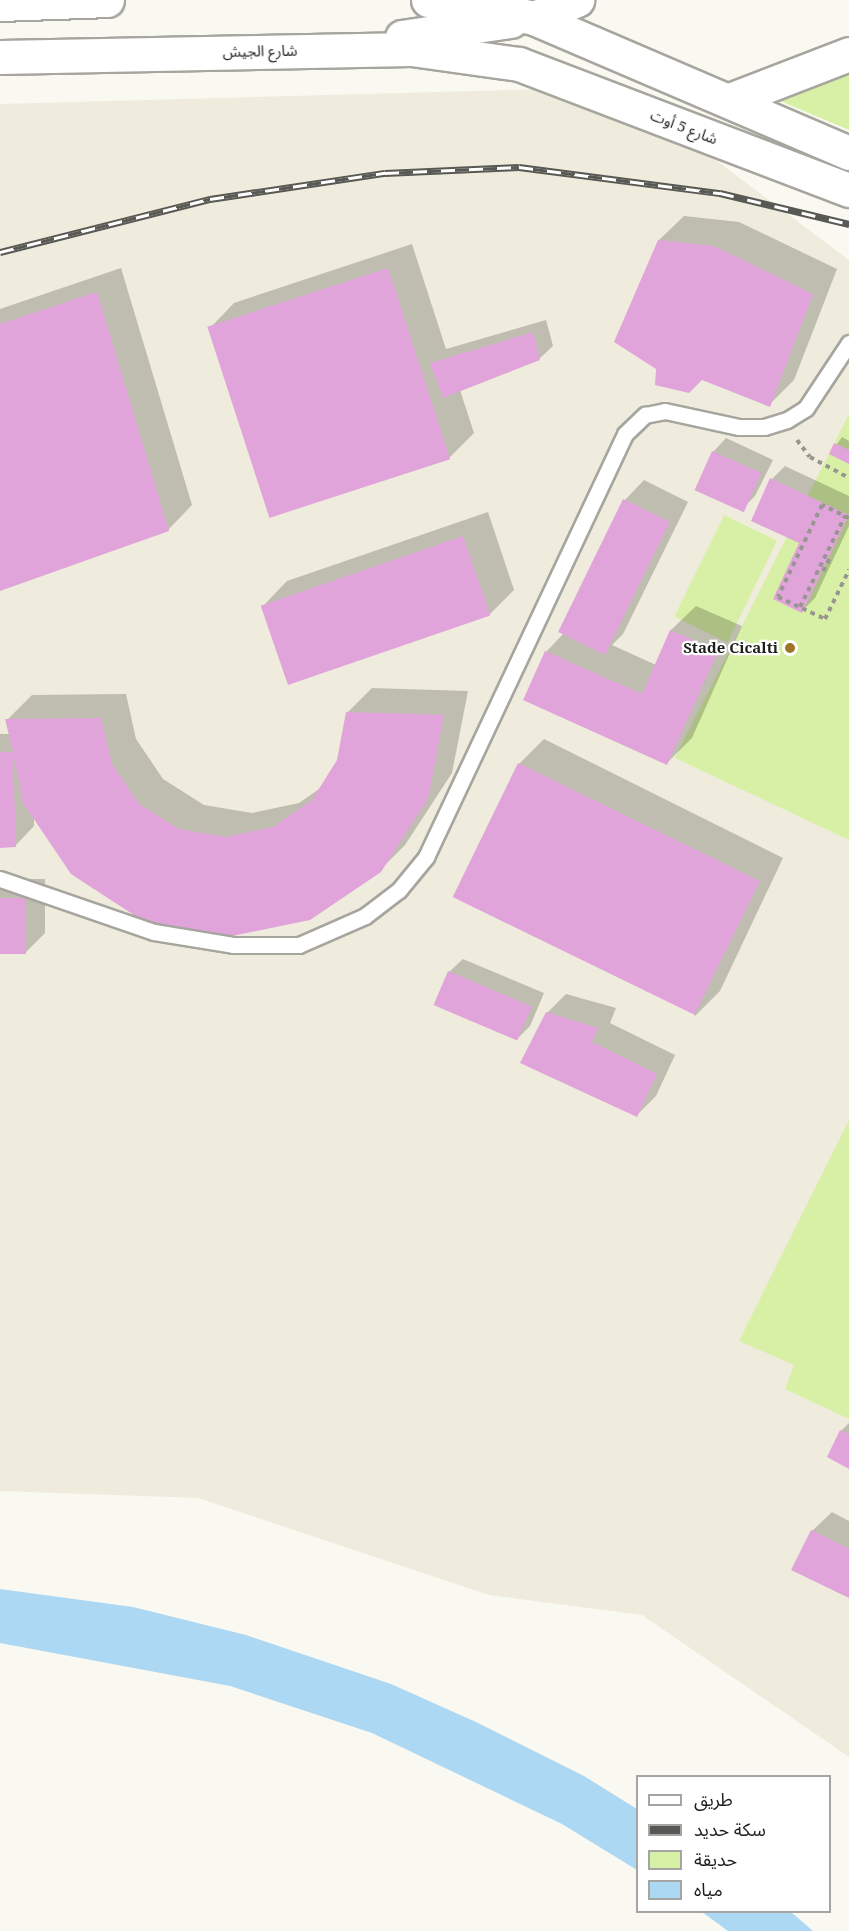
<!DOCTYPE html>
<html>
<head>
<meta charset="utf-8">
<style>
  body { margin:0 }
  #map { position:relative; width:849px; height:1931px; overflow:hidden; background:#faf9f1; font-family:"Noto Serif","Noto Sans Arabic",serif }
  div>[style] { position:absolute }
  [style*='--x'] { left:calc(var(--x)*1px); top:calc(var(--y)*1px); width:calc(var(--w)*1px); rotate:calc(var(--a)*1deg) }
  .built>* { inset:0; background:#efecdd }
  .green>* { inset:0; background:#d8f0a6; transform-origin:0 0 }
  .water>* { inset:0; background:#acd8f4 }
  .shadow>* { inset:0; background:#0003 }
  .building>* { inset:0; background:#e0a4da; transform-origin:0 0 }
  .path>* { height:4px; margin-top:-2px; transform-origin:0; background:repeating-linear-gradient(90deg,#979690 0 4.5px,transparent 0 9px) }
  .roads { filter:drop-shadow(2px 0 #a6a59e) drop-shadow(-2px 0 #a6a59e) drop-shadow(0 2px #a6a59e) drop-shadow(0 -2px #a6a59e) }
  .service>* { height:15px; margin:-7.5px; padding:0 7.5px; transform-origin:7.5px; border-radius:7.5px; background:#fff }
  .tertiary>* { height:33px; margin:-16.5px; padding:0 16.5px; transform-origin:16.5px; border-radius:16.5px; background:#fff }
  .secondary>* { height:33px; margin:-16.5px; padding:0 16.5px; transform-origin:16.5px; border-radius:16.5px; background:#fff }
  .rail>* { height:7px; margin-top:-3.5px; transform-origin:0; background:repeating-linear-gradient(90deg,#fff 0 14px,#585854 0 28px); box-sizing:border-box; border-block:2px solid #585854 }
  .dots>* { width:16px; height:16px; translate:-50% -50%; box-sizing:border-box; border:3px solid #fff; border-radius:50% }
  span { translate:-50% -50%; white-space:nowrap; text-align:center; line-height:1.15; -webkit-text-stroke:4.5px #fff; paint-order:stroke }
  .street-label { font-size:15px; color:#1d1d1a }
  .poi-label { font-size:15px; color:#1d1d1a; font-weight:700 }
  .right { translate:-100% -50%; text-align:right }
  .legend { position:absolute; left:636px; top:1775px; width:195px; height:138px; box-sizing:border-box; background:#fff; border:2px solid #a5a5a3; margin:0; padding:8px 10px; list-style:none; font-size:18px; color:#1d1d1a }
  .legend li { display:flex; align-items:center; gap:12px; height:30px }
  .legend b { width:30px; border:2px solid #a5a5a3 }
</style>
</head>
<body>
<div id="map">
  <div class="built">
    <i style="clip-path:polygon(543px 89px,681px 134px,849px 260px,849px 1757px,642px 1615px,489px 1595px,198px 1498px,0 1491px,0 104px)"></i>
  </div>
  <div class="green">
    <i style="clip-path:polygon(849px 71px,849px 130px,773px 98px)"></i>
    <i style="clip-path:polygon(849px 414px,849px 840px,675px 758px)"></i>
    <i style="left:724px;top:515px;width:59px;height:113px;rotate:26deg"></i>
    <i style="clip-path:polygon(849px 1120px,849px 1419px,785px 1389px,794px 1365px,739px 1341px)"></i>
  </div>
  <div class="water">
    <i style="clip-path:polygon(0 1589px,133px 1607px,246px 1635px,391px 1684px,476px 1722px,584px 1776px,637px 1809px,637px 1870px,562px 1824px,372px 1733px,230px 1686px,0 1643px)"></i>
    <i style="clip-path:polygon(702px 1912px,791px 1912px,813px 1931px,728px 1931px)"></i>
  </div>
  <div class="shadow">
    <i style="clip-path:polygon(684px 216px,739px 222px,837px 269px,794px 380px,769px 405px,659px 240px)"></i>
    <i style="clip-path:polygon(412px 244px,446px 349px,546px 320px,553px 346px,539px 359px,460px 390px,474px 433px,449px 458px,210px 328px,234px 303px)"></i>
    <i style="clip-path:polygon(121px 268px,192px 505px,168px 530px,0 589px,0 309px)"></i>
    <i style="clip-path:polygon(842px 437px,849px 441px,849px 462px,831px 453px)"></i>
    <i style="clip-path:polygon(726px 438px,773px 460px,755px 496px,742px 509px,713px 452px)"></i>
    <i style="clip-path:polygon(785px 466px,849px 496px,849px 526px,815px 598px,802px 611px,801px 543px,772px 479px)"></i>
    <i style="clip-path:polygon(644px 480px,688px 502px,623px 634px,612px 645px,656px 665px,671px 630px,696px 606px,742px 626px,692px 738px,667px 763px,546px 652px,564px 633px,559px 631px,625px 500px)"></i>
    <i style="clip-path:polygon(488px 512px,514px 590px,489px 615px,263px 606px,287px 581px)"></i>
    <i style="clip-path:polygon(372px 688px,468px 691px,452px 773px,405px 845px,380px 870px,34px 817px,34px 826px,15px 846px,0 846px,0 734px,10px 734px,7px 720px,32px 695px,126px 694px,136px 739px,163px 779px,204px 805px,252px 813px,299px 803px,322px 787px,339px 760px,347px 713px)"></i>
    <i style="clip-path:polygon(544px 739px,783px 858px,720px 991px,695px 1016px,519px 764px)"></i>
    <i style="clip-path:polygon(8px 879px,45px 879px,45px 933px,26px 952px,0 953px,0 887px)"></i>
    <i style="clip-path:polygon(463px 959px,544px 993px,530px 1026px,517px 1039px,449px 972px)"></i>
    <i style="clip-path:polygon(566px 994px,616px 1008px,610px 1023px,675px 1055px,656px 1096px,637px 1115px,547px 1013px)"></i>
    <i style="clip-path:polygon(849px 1423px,849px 1467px,841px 1431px)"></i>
    <i style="clip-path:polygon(832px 1512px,849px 1521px,849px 1596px,812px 1531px)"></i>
  </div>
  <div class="building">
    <i style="clip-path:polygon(658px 240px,714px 246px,813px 294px,770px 407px,702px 380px,689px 393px,655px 385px,656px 369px,614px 342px)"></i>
    <i style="left:388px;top:268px;width:201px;height:190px;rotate:72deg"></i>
    <i style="clip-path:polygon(97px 292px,169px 531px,0 591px,0 324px)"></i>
    <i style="clip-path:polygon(533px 332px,540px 360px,443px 398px,430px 363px)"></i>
    <i style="clip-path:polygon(834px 443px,849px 450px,849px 464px,829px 454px)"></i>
    <i style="left:712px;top:451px;width:54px;height:43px;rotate:24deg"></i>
    <i style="clip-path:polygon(770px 478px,849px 515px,802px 613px,773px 599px,799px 543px,751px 521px)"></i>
    <i style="left:623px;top:499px;width:52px;height:148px;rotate:26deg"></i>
    <i style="left:463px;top:536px;width:84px;height:214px;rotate:71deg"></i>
    <i style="clip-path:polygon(670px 630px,718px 651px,667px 765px,523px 700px,545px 651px,642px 694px)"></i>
    <i style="clip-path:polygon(346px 712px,444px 715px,428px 799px,381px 872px,310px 920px,227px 937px,143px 921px,71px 874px,23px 803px,13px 752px,16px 847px,0 848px,0 752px,13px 752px,5px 719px,101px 718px,112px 764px,139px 804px,179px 829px,226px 837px,273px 827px,312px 800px,337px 760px)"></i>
    <i style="left:518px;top:763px;width:269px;height:149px;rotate:26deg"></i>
    <i style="left:0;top:898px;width:26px;height:56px"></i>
    <i style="left:448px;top:971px;width:91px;height:37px;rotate:23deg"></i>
    <i style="clip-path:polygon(546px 1012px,598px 1028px,592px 1042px,657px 1074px,637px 1117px,520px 1063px)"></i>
    <i style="clip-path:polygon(840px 1430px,849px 1434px,849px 1469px,827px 1457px)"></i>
    <i style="clip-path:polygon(811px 1530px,849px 1549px,849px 1598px,791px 1570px)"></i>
  </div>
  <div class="path">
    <i style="--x:797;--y:440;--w:21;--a:53"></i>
    <i style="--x:810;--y:457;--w:44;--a:28.3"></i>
    <i style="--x:849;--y:518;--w:30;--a:-154"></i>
    <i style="--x:822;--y:505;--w:102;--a:115.6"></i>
    <i style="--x:778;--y:597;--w:52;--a:25.1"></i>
    <i style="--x:825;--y:619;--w:55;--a:-63.9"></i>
    <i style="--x:823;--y:571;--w:15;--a:-62"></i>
    <i style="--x:800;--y:607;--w:102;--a:-63.7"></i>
  </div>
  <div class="roads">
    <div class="service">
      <i style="--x:0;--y:879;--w:163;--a:19"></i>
      <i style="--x:154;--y:932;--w:80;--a:9.3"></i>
      <i style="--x:233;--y:945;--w:66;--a:0"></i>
      <i style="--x:299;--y:945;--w:72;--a:-23.7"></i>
      <i style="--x:365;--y:916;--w:43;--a:-37.4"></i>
      <i style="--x:399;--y:890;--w:43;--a:-50.7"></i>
      <i style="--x:426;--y:857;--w:467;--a:-64.8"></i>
      <i style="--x:625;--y:434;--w:28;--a:-44"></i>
      <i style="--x:645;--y:415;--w:20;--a:-11"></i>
      <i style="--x:665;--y:411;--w:76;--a:12.2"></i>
      <i style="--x:739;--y:427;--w:25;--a:0"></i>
      <i style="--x:764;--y:427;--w:24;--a:-17"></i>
      <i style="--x:787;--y:420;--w:22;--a:-32"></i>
      <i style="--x:806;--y:408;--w:78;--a:-56.5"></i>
    </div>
    <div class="tertiary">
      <i style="--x:534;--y:18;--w:47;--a:-22.7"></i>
      <i style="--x:730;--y:100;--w:128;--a:-21.1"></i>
    </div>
    <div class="secondary">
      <i style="--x:428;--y:0;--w:38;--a:5"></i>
      <i style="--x:466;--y:3;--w:70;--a:12.4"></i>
      <i style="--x:534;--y:18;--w:343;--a:23.2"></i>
      <i style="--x:0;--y:4;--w:107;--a:-2.1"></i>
      <i style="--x:402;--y:37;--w:110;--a:-8.4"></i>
      <i style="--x:0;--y:57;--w:411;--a:-1.1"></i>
      <i style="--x:411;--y:49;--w:109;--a:7.9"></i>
      <i style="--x:519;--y:64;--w:353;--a:20.9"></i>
    </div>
  </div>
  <div class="rail">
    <i style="--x:0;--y:252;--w:217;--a:-14.2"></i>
    <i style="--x:210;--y:199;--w:177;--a:-8.5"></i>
    <i style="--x:385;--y:173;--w:134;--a:-2.6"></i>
    <i style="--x:519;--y:167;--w:203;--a:7.4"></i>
    <i style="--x:720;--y:193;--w:133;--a:13.5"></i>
  </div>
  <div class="dots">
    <i style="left:790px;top:648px;background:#9f7424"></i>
  </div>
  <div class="street-label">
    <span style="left:260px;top:51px;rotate:-1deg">شارع الجيش</span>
    <span style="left:684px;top:127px;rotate:21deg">شارع 5 أوت</span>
  </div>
  <div class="poi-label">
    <span class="right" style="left:778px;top:648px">Stade Cicalti</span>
  </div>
  <ul class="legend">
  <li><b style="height:8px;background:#fff"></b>طريق</li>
  <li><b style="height:8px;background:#585854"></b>سكة حديد</li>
  <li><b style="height:16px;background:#d8f0a6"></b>حديقة</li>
  <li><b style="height:16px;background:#acd8f4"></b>مياه</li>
  </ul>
</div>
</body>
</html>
